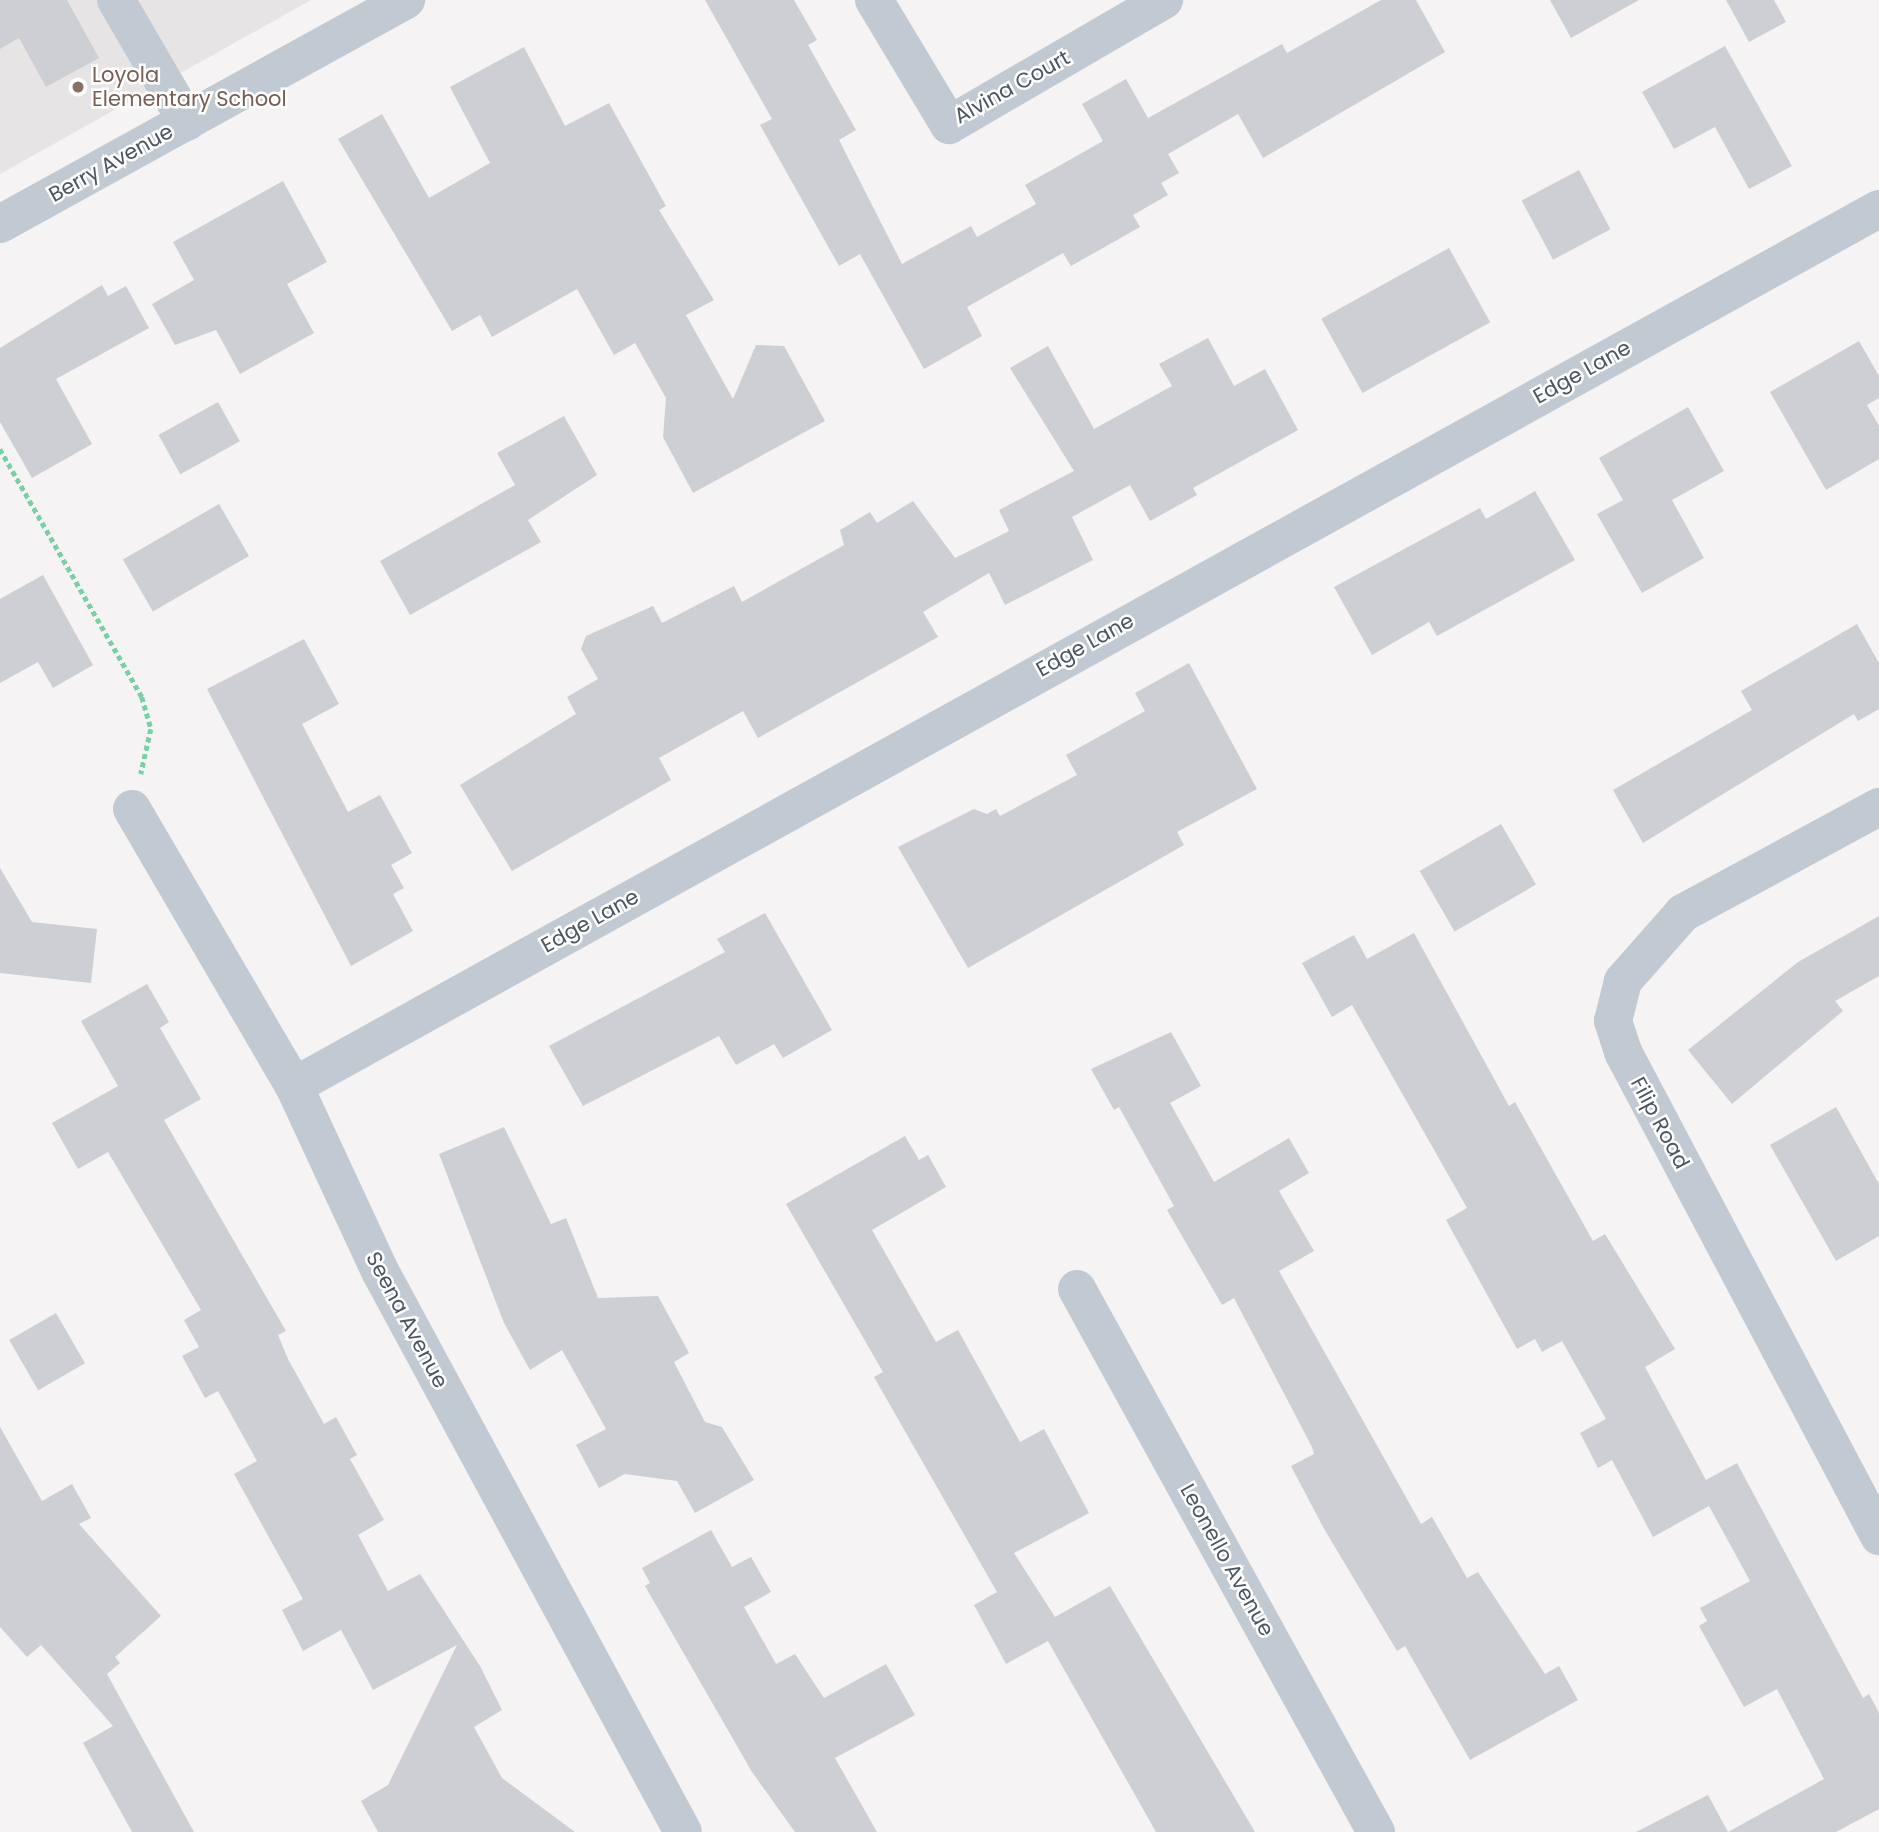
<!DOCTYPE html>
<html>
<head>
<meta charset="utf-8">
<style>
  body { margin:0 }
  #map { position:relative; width:1879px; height:1832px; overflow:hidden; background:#f5f3f3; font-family:Poppins,sans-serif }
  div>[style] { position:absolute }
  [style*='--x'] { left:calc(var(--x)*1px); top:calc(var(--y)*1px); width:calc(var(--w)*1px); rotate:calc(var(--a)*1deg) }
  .education>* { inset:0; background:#e6e4e5 }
  .building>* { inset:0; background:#cdcfd5; transform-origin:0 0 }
  .path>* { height:4.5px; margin-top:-2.25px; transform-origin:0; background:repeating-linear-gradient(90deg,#7ad0a6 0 5px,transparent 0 8.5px) }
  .minor>* { height:38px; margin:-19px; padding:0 19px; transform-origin:19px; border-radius:19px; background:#c1cad2 }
  .dots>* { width:19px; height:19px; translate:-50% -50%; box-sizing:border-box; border:4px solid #fff; border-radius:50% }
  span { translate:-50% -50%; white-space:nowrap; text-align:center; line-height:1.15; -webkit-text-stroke:5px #fff; paint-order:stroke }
  .education-label { font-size:21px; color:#785e54 }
  .left { translate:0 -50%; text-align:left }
  .street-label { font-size:21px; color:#4a5661 }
</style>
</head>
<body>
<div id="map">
  <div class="education">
    <i style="clip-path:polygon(0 0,311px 0,0 174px)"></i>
  </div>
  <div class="building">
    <i style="clip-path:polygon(0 0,67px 0,99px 58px,46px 87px,19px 38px,0 49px)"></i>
    <i style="clip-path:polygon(705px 0,794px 0,817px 40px,808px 45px,856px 130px,839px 140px,902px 264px,971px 226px,977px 237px,1036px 204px,1025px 185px,1103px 141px,1082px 104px,1126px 79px,1148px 118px,1282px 44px,1287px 53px,1381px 0,1416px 0,1445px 52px,1263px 158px,1238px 114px,1168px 154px,1179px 173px,1161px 183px,1168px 195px,1133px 215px,1140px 227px,1071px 266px,1063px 253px,967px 307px,982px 336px,924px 369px,860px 254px,839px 266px,760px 125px,772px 119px)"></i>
    <i style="clip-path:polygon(1550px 0,1639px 0,1571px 38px)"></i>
    <i style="clip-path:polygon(1726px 0,1774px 0,1786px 22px,1749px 42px)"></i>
    <i style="clip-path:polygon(1725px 46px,1792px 166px,1749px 189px,1715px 127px,1674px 149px,1642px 92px)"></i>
    <i style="clip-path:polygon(524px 47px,565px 126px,609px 103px,666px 206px,659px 210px,714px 300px,686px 315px,733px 399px,756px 345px,784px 346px,825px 421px,693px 493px,663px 437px,666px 398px,635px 343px,614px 355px,577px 289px,492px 337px,480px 315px,452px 331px,338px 139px,382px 114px,429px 198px,490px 163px,450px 87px)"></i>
    <i style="left:1579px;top:170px;width:67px;height:65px;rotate:62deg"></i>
    <i style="clip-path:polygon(283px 181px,327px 262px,287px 284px,314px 333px,240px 374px,216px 330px,175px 345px,152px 304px,194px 280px,173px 242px)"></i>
    <i style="left:1449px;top:248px;width:85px;height:146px;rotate:61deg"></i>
    <i style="clip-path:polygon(102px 285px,108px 296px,126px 286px,149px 328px,56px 379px,92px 444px,32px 478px,0 422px,0 348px)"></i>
    <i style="clip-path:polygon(1208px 338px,1234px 386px,1265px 369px,1298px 430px,1193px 488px,1197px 495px,1150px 521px,1130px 485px,1072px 517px,1093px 560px,1005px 605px,989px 573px,923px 612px,938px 637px,758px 738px,743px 711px,659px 758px,671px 780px,512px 871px,460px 785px,576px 714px,567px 697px,598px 679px,581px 649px,586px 636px,653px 606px,662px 623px,734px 586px,742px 602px,844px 545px,840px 530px,870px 512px,877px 523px,913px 501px,955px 558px,1009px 531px,999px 510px,1074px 471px,1010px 368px,1048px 346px,1094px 429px,1172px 386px,1159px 364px)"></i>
    <i style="clip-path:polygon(1859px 341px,1879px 376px,1879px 398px,1867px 405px,1879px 426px,1879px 459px,1826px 490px,1770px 392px)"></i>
    <i style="left:218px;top:402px;width:45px;height:68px;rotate:61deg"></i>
    <i style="clip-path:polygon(1688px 407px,1724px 471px,1672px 500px,1704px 558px,1642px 593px,1597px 514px,1623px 500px,1599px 458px)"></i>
    <i style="clip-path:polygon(564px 416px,597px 475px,528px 520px,541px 542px,410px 615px,380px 561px,515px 485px,497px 453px)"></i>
    <i style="clip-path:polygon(1535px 491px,1575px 560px,1437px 636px,1429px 622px,1372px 655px,1334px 587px,1480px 508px,1486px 519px)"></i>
    <i style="left:219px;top:504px;width:60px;height:111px;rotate:60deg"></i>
    <i style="clip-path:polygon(43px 575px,93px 665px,53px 688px,38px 662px,0 683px,0 599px)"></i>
    <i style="clip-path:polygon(1857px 624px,1879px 663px,1879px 709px,1858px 721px,1854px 714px,1643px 843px,1613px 790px,1752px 710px,1741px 691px)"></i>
    <i style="clip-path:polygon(304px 639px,339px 704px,302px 724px,348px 812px,380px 795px,412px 853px,391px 865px,404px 888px,393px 894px,413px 931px,351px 966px,207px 689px)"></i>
    <i style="clip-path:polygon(1189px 663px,1257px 789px,1177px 832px,1184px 845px,968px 968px,898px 847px,974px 809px,987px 814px,996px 809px,1000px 816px,1077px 775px,1066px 755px,1145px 711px,1135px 693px)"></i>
    <i style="left:1501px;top:824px;width:70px;height:94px;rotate:60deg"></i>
    <i style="clip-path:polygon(0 868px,32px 922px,97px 929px,91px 983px,0 973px)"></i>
    <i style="clip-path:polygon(765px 913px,832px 1030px,783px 1058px,774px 1044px,736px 1065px,719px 1036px,583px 1106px,549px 1046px,725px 952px,717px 939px)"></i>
    <i style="clip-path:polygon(1879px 916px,1879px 976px,1835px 1001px,1843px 1011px,1732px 1104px,1688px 1050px,1798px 962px)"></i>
    <i style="clip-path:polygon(1414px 933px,1509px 1106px,1515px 1102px,1593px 1241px,1605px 1234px,1675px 1349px,1645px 1367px,1706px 1480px,1737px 1463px,1863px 1698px,1869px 1694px,1879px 1713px,1879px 1809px,1836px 1832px,1636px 1832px,1708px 1795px,1728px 1832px,1824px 1779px,1777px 1689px,1744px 1707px,1699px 1626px,1707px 1621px,1700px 1608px,1750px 1581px,1709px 1506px,1653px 1537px,1612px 1460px,1598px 1468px,1580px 1433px,1606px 1419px,1562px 1341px,1542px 1352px,1535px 1339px,1517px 1349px,1446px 1220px,1467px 1208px,1352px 1005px,1332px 1017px,1302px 963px,1354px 935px,1367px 959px)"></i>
    <i style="clip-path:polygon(147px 984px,169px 1022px,160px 1028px,201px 1099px,164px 1120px,286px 1331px,278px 1335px,288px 1359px,324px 1424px,336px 1417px,357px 1455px,350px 1459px,384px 1520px,358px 1535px,388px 1591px,420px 1574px,480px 1666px,502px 1710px,474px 1727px,502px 1778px,575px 1832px,378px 1832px,361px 1801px,388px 1785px,457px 1645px,373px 1690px,341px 1630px,303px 1651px,282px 1610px,303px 1599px,234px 1474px,257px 1461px,218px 1391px,205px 1398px,182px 1356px,199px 1347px,184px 1320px,201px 1310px,108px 1152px,78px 1169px,52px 1123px,118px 1086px,81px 1021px)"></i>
    <i style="clip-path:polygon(1171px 1032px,1201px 1086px,1170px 1103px,1214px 1182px,1289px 1138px,1309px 1173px,1279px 1191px,1314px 1251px,1279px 1271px,1421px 1524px,1432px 1517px,1467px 1578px,1478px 1572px,1545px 1674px,1559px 1666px,1578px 1700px,1470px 1760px,1405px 1646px,1397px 1651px,1323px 1527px,1291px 1466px,1314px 1454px,1312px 1447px,1234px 1298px,1222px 1305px,1167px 1210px,1174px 1206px,1119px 1107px,1114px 1110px,1091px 1069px)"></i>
    <i style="clip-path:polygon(1836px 1107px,1879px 1184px,1879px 1236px,1836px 1261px,1770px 1145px)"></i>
    <i style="clip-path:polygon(504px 1127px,551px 1224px,566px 1218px,598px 1298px,658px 1296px,689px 1353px,674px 1362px,705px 1422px,722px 1427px,754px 1480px,695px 1513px,677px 1481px,625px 1474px,599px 1488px,576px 1445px,606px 1429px,562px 1350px,530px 1370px,504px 1323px,439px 1154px)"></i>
    <i style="clip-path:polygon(905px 1136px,919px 1160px,928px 1155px,946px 1187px,872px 1230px,936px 1342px,958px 1330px,1020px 1442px,1044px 1429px,1089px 1513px,1014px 1553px,1055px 1617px,1110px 1586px,1255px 1832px,1156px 1832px,1048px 1641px,1006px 1664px,974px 1605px,997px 1592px,874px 1377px,883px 1372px,786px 1204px)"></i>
    <i style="left:56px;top:1313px;width:58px;height:54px;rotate:60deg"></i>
    <i style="clip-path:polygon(0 1427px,42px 1501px,72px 1484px,91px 1518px,79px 1524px,161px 1616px,115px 1657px,120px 1663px,107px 1674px,194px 1832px,132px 1832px,83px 1743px,113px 1726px,41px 1645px,27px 1657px,0 1627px)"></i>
    <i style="clip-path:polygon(711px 1530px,732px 1567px,751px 1557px,771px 1592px,744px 1607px,776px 1664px,795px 1654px,824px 1698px,886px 1664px,915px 1715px,835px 1758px,877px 1832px,795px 1832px,752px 1772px,645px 1586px,650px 1583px,642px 1568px)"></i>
  </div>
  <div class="path">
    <i style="--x:0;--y:449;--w:286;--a:60.2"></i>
    <i style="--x:142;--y:697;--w:33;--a:74"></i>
    <i style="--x:151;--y:729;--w:46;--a:102.5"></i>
  </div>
  <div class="minor">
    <i style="--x:116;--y:0;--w:141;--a:59.8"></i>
    <i style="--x:874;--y:0;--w:146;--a:59"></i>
    <i style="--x:949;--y:125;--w:249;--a:-30.2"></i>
    <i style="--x:0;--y:224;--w:464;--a:-28.9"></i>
    <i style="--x:1879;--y:807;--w:223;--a:151.6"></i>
    <i style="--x:1683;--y:913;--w:91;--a:131.4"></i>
    <i style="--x:1623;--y:981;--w:41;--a:104"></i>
    <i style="--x:1613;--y:1021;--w:33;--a:72"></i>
    <i style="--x:1623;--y:1052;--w:548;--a:62.12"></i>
    <i style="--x:132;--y:809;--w:321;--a:59.7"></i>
    <i style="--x:294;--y:1086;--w:206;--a:65.1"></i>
    <i style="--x:381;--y:1273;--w:635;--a:61.62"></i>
    <i style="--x:294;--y:1086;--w:1811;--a:-28.96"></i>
    <i style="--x:1077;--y:1289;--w:620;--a:61.16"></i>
  </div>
  <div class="dots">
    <i style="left:78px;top:87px;background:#8d6e63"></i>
  </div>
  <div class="education-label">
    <span class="left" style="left:92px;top:87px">Loyola<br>Elementary School</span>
  </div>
  <div class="street-label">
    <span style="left:1012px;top:87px;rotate:-29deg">Alvina Court</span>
    <span style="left:111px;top:163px;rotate:-29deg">Berry Avenue</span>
    <span style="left:1582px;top:372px;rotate:-29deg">Edge Lane</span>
    <span style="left:1085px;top:645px;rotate:-29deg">Edge Lane</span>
    <span style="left:590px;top:921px;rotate:-29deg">Edge Lane</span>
    <span style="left:1660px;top:1123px;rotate:62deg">Filip Road</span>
    <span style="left:407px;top:1320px;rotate:62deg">Seena Avenue</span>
    <span style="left:1227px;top:1560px;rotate:61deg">Leonello Avenue</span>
  </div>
</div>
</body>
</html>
